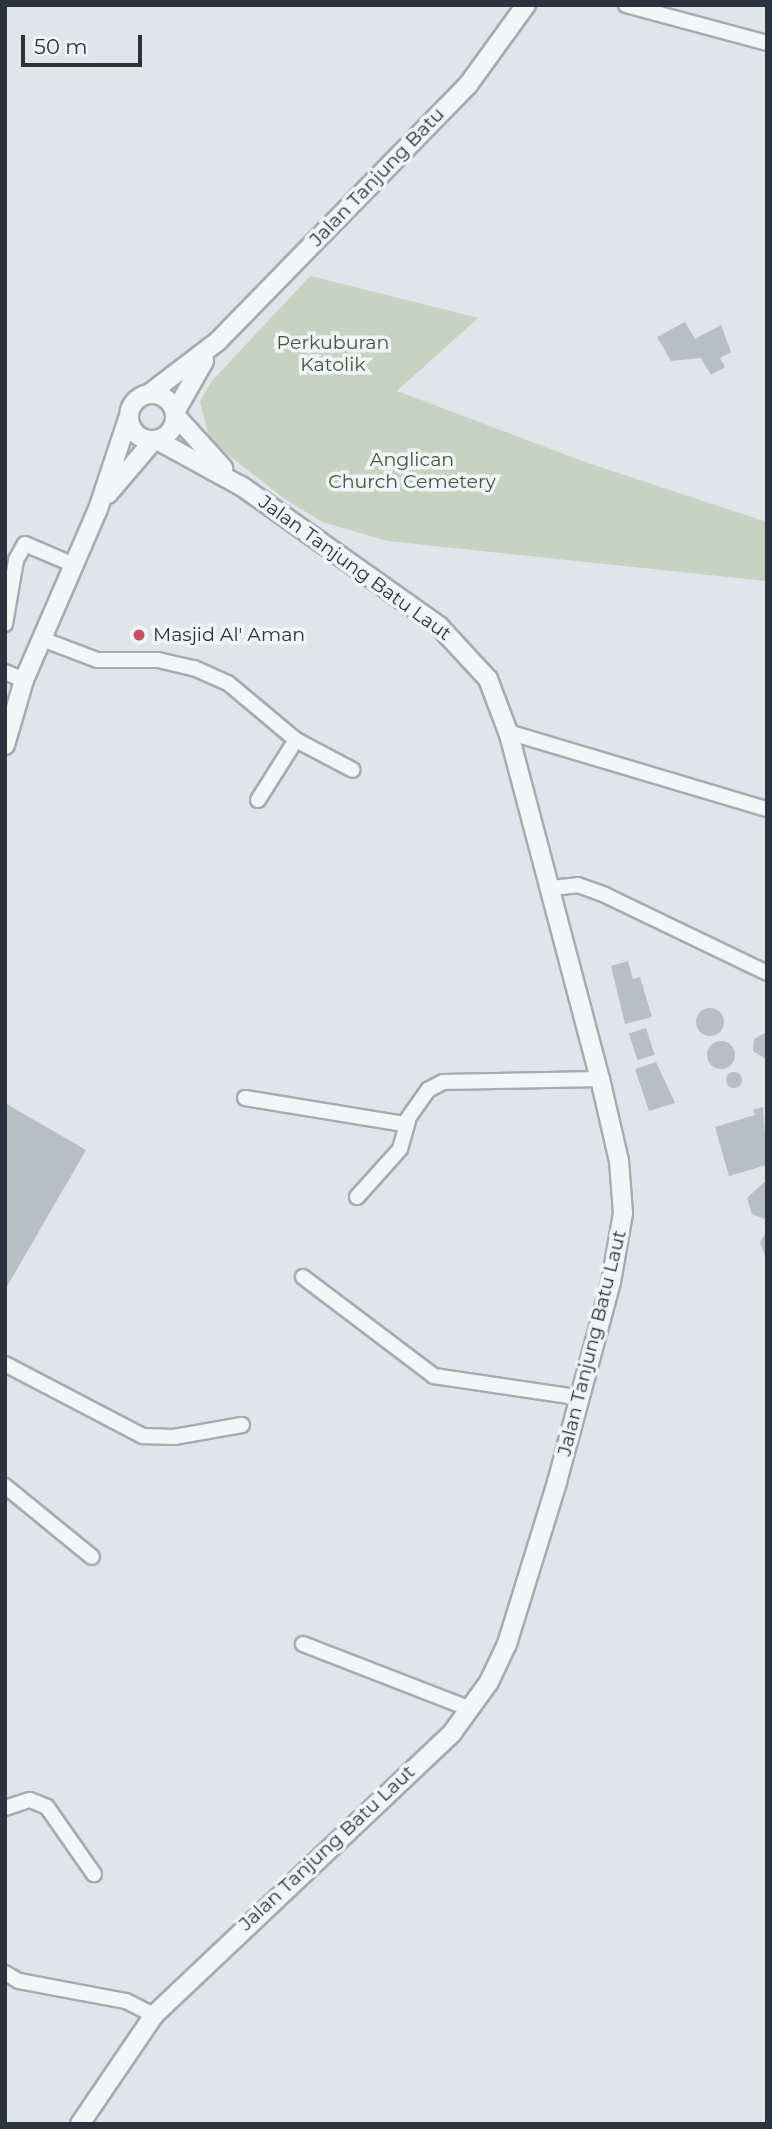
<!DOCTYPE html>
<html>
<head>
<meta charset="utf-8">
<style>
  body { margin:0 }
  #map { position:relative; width:772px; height:2129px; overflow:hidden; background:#e1e4e9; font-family:Montserrat,sans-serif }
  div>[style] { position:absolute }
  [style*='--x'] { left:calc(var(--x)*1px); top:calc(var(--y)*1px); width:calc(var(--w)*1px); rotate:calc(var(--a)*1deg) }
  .green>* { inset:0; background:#c7d2c3 }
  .building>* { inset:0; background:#b9bec5; transform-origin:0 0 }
  .round { border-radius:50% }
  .roads { filter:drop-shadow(2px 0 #a7abb3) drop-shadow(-2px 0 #a7abb3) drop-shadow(0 2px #a7abb3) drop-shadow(0 -2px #a7abb3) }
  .minor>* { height:14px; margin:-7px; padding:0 7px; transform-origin:7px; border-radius:7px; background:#f4f5f7 }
  .tertiary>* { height:18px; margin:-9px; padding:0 9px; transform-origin:9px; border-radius:9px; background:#f4f5f7 }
  .tertiary>.ring { margin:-9px; padding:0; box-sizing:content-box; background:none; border:18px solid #f4f5f7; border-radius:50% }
  .dots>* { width:19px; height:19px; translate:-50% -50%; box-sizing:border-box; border:4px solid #f1f3f6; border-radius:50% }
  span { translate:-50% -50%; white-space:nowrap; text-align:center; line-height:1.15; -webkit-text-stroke:7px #f1f3f6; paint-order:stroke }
  .street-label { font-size:19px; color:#2b333f }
  .park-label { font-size:19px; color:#40593a }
  .poi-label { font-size:19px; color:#2b333f }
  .left { translate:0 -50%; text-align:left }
  .frame { position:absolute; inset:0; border:7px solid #2b333f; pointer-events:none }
  .scale { position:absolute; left:21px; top:35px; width:121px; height:32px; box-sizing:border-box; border:4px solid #2b333f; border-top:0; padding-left:9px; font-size:21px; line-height:24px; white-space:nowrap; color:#2b333f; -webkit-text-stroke:5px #f1f3f6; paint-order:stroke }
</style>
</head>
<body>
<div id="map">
  <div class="green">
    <i style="clip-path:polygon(310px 276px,478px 318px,397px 391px,588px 463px,767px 522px,767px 581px,388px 541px,322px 522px,285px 499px,210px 441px,200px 402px,211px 382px)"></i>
  </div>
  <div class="building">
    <i style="clip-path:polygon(685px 322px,695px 339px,721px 325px,731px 352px,720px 358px,725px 367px,711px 375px,701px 358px,671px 361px,657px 337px)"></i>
    <i style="clip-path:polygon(628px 961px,633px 979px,640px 977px,652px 1017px,625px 1024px,611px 966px)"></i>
    <i class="round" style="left:696px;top:1008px;width:28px;height:28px"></i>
    <i style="left:646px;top:1028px;width:28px;height:18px;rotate:72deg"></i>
    <i style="clip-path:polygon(765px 1033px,767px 1033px,767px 1060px,753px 1051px,754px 1039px)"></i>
    <i class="round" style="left:707px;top:1041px;width:28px;height:28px"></i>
    <i style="clip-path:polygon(656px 1062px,675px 1103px,649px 1111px,635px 1069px)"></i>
    <i class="round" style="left:726px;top:1072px;width:16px;height:16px"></i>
    <i style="clip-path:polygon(5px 1103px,86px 1150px,5px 1290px)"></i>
    <i style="clip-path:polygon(763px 1107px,767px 1165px,729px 1176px,715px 1127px,755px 1115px,753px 1110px)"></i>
    <i style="clip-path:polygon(764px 1182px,767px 1182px,767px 1220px,752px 1214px,747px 1198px)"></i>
    <i style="clip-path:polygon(767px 1231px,767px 1261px,760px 1242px)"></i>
  </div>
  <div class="roads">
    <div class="minor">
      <i style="--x:626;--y:5;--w:146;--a:15.1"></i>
      <i style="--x:5;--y:624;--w:65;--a:-80.2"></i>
      <i style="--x:16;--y:560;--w:18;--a:-61"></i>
      <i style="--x:25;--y:544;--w:53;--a:23.2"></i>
      <i style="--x:42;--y:639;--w:59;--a:20.9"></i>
      <i style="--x:97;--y:660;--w:61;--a:0"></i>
      <i style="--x:158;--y:660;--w:37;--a:13"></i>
      <i style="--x:194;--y:668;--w:37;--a:24"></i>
      <i style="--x:228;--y:683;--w:89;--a:40"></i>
      <i style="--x:296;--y:740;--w:64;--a:27.8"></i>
      <i style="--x:5;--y:672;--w:21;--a:23"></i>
      <i style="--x:508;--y:732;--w:270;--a:16.6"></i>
      <i style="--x:258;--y:800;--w:71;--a:-57.7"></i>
      <i style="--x:551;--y:888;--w:27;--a:-6"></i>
      <i style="--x:578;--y:885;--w:29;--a:20"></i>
      <i style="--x:605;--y:895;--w:180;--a:25.7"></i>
      <i style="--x:245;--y:1098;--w:161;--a:9.3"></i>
      <i style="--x:404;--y:1124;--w:42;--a:-54.8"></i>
      <i style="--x:428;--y:1090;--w:17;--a:-28"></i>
      <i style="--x:443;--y:1082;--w:157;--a:-1.1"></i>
      <i style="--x:357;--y:1197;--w:64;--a:-48.1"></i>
      <i style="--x:400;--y:1149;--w:29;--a:-74"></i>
      <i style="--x:303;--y:1277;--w:164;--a:37.1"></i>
      <i style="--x:434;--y:1376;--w:145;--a:8.4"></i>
      <i style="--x:5;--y:1364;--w:156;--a:27.6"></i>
      <i style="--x:143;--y:1436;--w:31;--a:2"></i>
      <i style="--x:174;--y:1437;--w:69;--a:-10"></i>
      <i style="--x:5;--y:1486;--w:112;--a:39.2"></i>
      <i style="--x:303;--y:1644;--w:180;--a:21.2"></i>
      <i style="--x:5;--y:1808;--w:26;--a:-18"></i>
      <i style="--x:30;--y:1800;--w:18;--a:22"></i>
      <i style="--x:47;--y:1807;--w:82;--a:55"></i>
      <i style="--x:5;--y:1973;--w:16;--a:30"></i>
      <i style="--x:19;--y:1981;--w:109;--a:10.6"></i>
      <i style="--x:126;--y:2001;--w:31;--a:27"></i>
    </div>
    <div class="tertiary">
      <i class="ring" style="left:129px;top:394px;width:28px;height:28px"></i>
      <i style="--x:149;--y:394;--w:87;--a:-37.5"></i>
      <i style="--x:218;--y:341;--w:358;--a:-45.7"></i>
      <i style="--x:468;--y:85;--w:99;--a:-54.1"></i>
      <i style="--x:175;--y:412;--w:59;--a:-60.4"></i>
      <i style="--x:175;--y:415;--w:72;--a:47.8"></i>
      <i style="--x:108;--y:494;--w:71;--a:-49.6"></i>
      <i style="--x:5;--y:745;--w:68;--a:-73.7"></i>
      <i style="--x:24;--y:680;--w:186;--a:-66.6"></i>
      <i style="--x:98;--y:509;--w:95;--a:-71.6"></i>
      <i style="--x:80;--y:2124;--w:132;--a:-55.8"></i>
      <i style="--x:154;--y:2015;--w:410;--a:-43.4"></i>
      <i style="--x:452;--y:1733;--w:63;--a:-54"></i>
      <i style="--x:489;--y:1682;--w:42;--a:-64.7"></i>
      <i style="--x:507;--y:1644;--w:170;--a:-72.8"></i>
      <i style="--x:557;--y:1482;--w:207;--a:-74.9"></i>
      <i style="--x:611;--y:1282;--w:70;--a:-80.1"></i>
      <i style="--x:623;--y:1213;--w:52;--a:-94.4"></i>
      <i style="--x:619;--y:1161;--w:84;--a:-103"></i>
      <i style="--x:600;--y:1079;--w:359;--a:-104.8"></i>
      <i style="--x:508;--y:732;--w:57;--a:-110.7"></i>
      <i style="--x:488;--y:679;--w:72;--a:-132.8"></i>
      <i style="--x:439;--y:626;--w:242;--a:-144.7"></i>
      <i style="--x:241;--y:486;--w:96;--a:-151.3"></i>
    </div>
  </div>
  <div class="dots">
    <i style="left:139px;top:635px;background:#c25265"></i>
  </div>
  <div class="street-label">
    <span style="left:377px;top:177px;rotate:-46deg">Jalan Tanjung Batu</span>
    <span style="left:355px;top:568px;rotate:36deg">Jalan Tanjung Batu Laut</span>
    <span style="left:592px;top:1343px;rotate:-76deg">Jalan Tanjung Batu Laut</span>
    <span style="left:327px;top:1848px;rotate:-43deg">Jalan Tanjung Batu Laut</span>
  </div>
  <div class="park-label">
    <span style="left:333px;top:354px">Perkuburan<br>Katolik</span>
    <span style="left:412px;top:471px">Anglican<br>Church Cemetery</span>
  </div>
  <div class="poi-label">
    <span class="left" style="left:153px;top:635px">Masjid Al' Aman</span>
  </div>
  <div class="frame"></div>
  <div class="scale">50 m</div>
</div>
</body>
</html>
